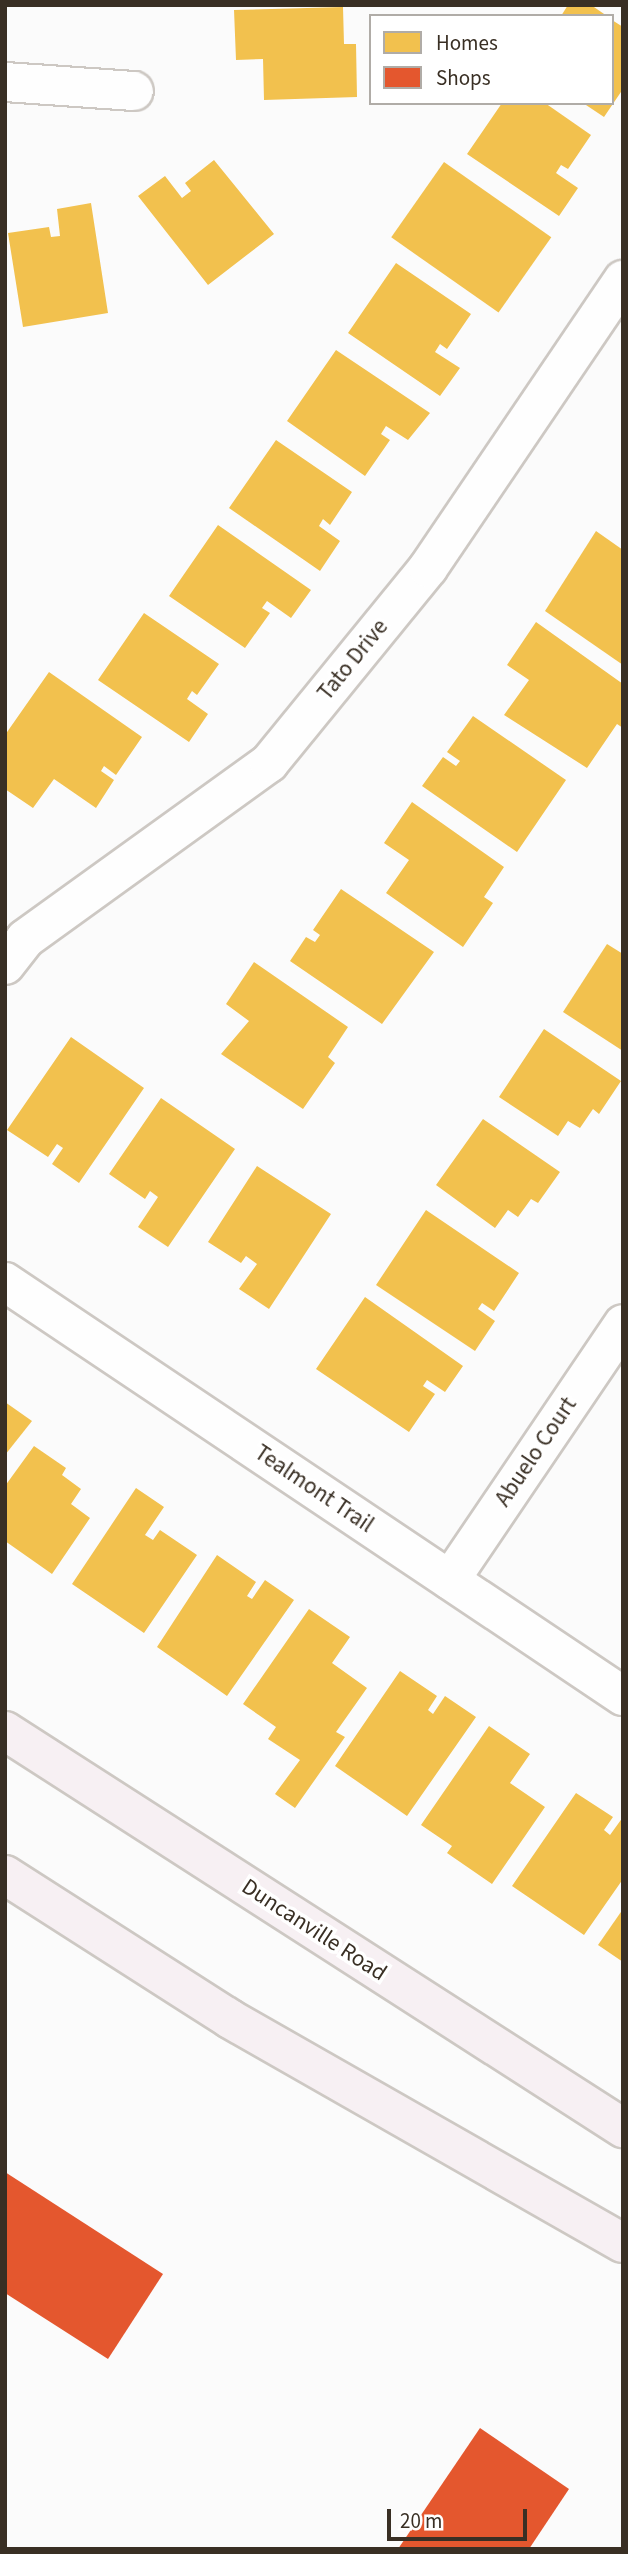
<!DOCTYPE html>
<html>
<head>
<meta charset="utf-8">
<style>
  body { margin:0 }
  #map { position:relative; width:628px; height:2554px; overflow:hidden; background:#fbfbfb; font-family:"Source Sans 3",sans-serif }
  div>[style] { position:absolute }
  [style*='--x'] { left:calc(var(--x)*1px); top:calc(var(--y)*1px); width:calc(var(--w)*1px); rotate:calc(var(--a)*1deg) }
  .homes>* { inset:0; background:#f2c14e; transform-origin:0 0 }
  .shops>* { inset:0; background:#e4572e }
  .roads { filter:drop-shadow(2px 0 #cdc8c3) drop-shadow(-2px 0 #cdc8c3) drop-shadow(0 2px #cdc8c3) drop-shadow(0 -2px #cdc8c3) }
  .minor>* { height:38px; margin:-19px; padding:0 19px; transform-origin:19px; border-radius:19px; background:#fefefe }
  .major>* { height:38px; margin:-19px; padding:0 19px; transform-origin:19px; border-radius:19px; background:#f7f0f3 }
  span { translate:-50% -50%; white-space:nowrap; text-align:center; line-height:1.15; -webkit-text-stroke:7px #fff; paint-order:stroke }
  .street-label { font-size:23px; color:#392f24 }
  .frame { position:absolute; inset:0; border:7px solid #392f24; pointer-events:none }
  .legend { position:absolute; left:369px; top:14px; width:245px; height:91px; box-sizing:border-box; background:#fff; border:2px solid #b0aca7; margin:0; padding:9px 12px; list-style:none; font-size:21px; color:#392f24 }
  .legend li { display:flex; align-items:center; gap:14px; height:35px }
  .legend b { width:35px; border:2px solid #b0aca7 }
  .scale { position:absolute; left:387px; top:2509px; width:140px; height:32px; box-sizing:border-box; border:4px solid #392f24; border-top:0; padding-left:9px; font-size:21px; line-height:24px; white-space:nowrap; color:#392f24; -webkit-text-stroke:5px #fff; paint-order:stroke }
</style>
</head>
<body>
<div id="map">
  <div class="homes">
    <i style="clip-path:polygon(568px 5px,591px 5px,607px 16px,561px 16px)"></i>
    <i style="clip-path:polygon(343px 7px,344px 44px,356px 44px,357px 97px,264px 100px,263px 59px,236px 60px,234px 10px)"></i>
    <i style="clip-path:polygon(612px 20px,623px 27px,623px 89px,604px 117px,583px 103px,612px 103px)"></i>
    <i style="clip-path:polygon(502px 103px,545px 103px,591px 135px,568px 169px,561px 165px,556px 173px,578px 188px,559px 216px,467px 154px)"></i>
    <i style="clip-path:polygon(214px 160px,274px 234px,208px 285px,138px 196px,165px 176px,182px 198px,191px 191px,185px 183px)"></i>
    <i style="left:444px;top:162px;width:131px;height:92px;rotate:35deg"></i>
    <i style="clip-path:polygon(91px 203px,108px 313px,23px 327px,8px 233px,49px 227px,51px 237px,60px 236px,57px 209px)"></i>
    <i style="clip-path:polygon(396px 263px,471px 314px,447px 349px,440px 344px,435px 352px,460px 368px,440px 396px,348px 333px)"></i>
    <i style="clip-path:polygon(336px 350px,430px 413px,408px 440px,386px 426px,381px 434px,390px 440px,365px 476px,287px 421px)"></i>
    <i style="clip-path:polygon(276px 440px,352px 492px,330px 525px,323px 519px,319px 526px,340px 541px,320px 571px,229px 508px)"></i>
    <i style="clip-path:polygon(218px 525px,311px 590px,291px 618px,267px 601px,262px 608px,270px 613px,245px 648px,169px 596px)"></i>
    <i style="clip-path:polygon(596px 531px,623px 550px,623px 665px,545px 611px)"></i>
    <i style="clip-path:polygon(144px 613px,219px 664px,197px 695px,192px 691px,187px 699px,208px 714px,189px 742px,98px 680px)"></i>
    <i style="clip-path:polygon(536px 622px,623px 684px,623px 728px,617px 724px,587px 768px,504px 715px,529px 680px,507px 665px)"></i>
    <i style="clip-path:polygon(49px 672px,142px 737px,116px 775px,104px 766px,101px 771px,114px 780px,96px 808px,54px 779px,33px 808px,5px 789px,5px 735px)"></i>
    <i style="clip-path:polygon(473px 716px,566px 780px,517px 852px,422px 786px,443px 757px,456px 766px,460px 761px,447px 752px)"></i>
    <i style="clip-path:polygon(412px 802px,504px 867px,484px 897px,493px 903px,463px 947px,386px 893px,409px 860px,384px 843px)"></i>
    <i style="clip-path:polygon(341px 889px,434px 952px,382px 1024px,290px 961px,306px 937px,315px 942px,320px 935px,313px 930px)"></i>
    <i style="clip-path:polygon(607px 944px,623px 954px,623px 1051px,563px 1012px)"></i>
    <i style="clip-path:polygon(254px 962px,348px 1027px,328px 1057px,335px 1063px,303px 1109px,221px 1054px,249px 1021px,226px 1004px)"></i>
    <i style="clip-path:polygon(544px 1029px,621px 1081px,599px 1114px,593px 1109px,580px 1128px,568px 1121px,558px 1136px,499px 1097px)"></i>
    <i style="clip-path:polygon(71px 1037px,144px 1088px,79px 1183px,52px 1164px,63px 1148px,57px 1144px,48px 1157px,7px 1130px)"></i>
    <i style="clip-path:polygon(161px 1098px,235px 1149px,168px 1247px,138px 1227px,158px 1197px,150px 1191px,145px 1199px,109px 1174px)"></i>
    <i style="clip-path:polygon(483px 1119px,560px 1172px,538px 1203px,531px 1199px,518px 1217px,508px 1210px,495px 1228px,436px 1185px)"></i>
    <i style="clip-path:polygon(257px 1166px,331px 1214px,269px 1309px,239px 1289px,257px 1264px,246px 1256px,241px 1263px,208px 1242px)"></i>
    <i style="clip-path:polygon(426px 1210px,519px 1273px,494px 1311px,482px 1303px,478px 1309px,495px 1321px,475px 1351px,376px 1285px)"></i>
    <i style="clip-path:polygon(365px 1297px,463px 1366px,445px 1392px,427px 1380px,423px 1386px,435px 1394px,409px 1432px,316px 1369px)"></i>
    <i style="clip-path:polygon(5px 1402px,32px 1421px,5px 1455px)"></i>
    <i style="clip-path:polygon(34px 1446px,66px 1468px,62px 1475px,81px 1489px,71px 1504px,90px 1518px,52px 1574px,5px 1541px,5px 1486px)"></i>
    <i style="clip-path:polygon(136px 1488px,164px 1507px,145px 1535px,153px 1540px,160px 1530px,197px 1555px,144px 1633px,72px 1584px)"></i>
    <i style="clip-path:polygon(217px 1555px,256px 1582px,247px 1596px,252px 1599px,265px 1580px,294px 1600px,227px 1696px,157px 1647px)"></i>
    <i style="clip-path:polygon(309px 1609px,350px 1637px,332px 1663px,367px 1688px,336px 1732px,345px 1737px,295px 1808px,275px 1794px,300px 1760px,268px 1739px,276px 1727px,243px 1704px)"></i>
    <i style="clip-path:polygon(400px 1671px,437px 1696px,428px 1710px,433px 1714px,445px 1696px,476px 1717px,407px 1816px,335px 1766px)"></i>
    <i style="clip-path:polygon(489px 1726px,530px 1754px,510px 1783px,545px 1807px,492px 1884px,447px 1853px,452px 1846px,421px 1825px)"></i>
    <i style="clip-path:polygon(576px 1793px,613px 1817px,604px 1830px,610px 1835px,623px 1817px,623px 1879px,584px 1935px,512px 1886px)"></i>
    <i style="clip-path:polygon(623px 1909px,623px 1962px,598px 1945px)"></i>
  </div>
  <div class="shops">
    <i style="clip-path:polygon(5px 2172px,163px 2274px,108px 2359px,5px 2293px)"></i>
    <i style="clip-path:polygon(480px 2428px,569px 2489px,529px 2549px,398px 2549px)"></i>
  </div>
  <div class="roads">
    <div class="minor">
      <i style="--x:5;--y:82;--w:129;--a:4"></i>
      <i style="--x:5;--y:965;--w:33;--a:-52"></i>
      <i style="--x:25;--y:939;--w:301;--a:-35.8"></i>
      <i style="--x:269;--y:763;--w:252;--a:-50.8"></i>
      <i style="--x:428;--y:568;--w:348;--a:-55.9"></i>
      <i style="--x:5;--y:1282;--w:744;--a:33.82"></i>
      <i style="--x:450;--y:1580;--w:309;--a:-55.9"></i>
    </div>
    <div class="major">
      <i style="--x:5;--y:1731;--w:735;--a:32.72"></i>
      <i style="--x:5;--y:1875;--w:267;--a:32.6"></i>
      <i style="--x:230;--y:2019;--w:452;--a:29.7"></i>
    </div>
  </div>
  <div class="street-label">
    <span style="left:353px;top:660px;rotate:-51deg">Tato Drive</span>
    <span style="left:536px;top:1452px;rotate:-56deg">Abuelo Court</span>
    <span style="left:314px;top:1489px;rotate:34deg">Tealmont Trail</span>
    <span style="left:314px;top:1930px;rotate:33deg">Duncanville Road</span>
  </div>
  <div class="frame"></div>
  <ul class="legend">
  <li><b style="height:19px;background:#f2c14e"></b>Homes</li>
  <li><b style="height:19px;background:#e4572e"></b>Shops</li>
  </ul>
  <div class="scale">20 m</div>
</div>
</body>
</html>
